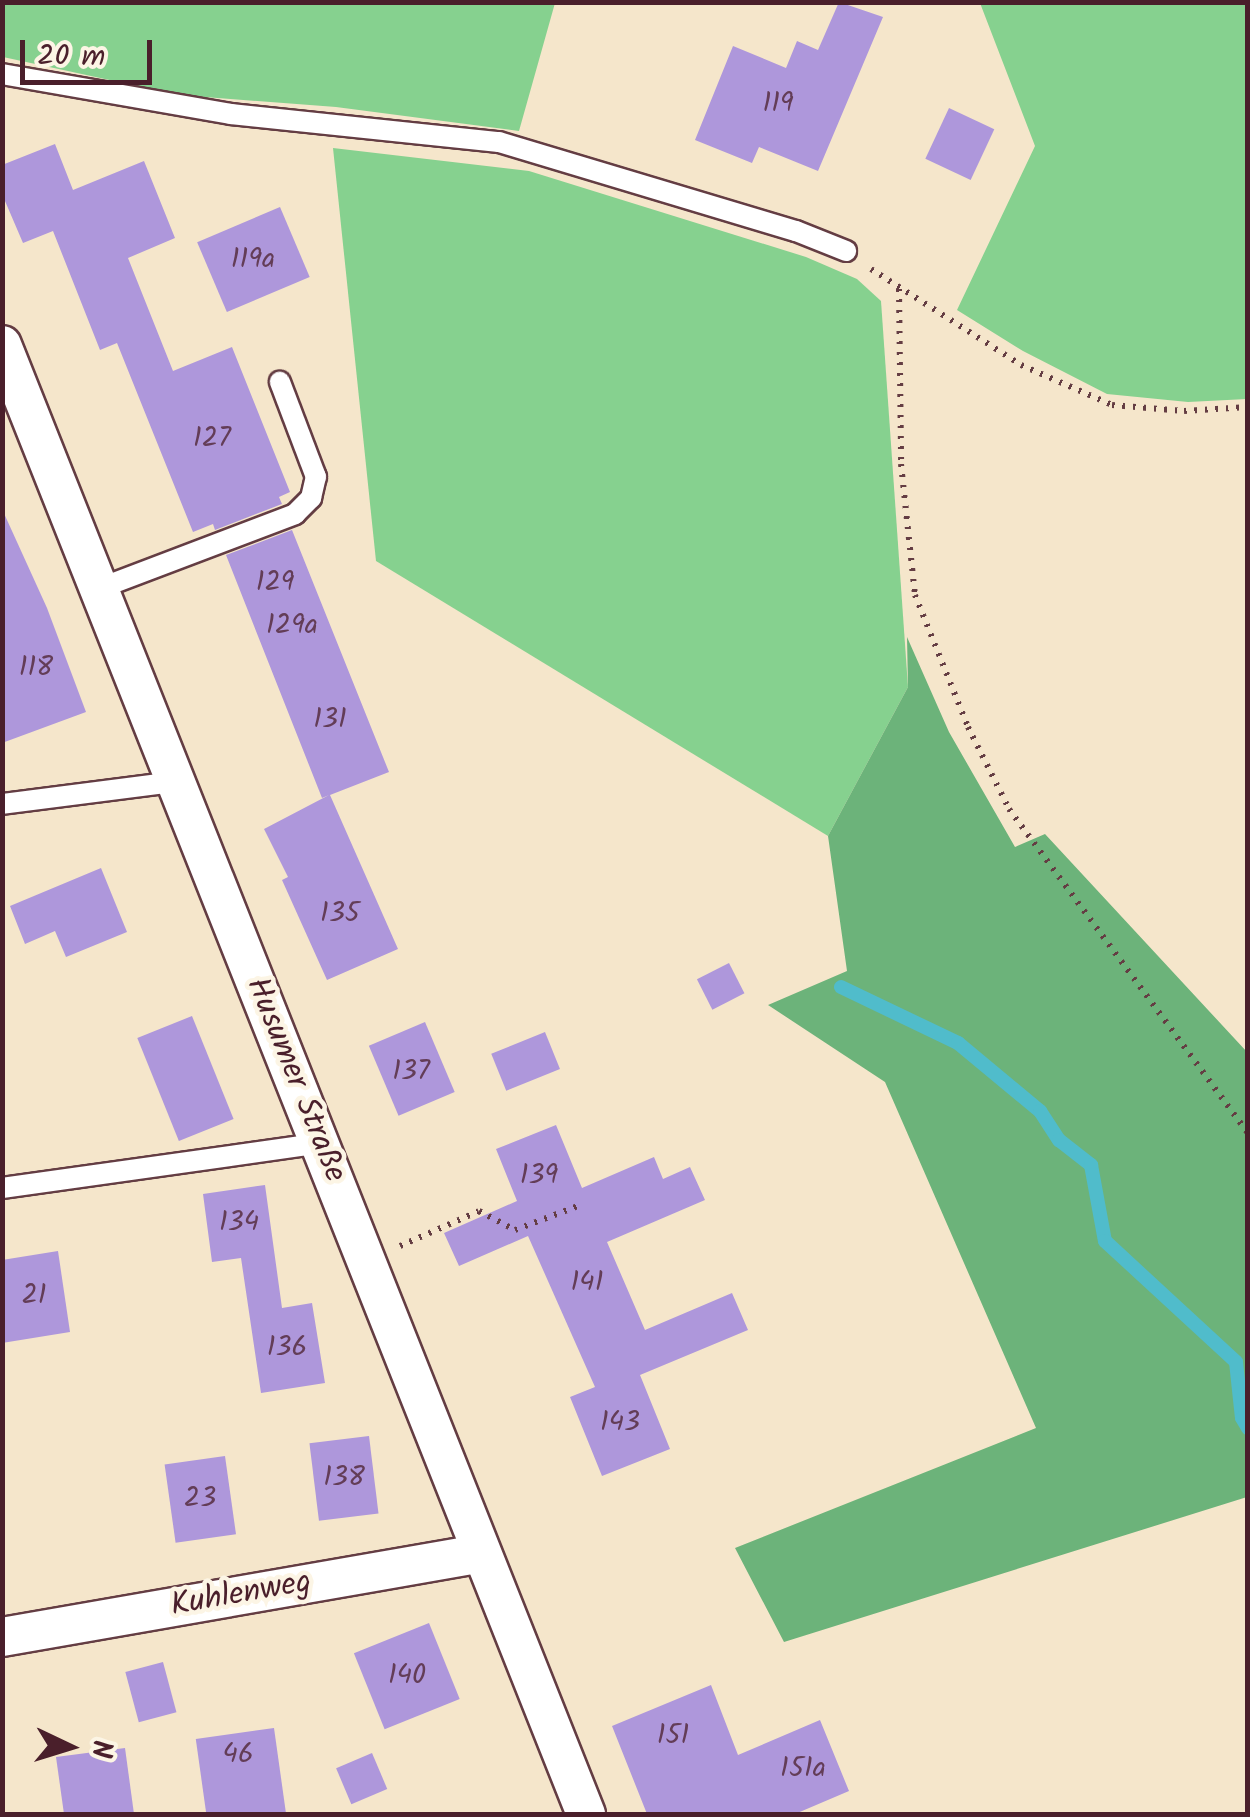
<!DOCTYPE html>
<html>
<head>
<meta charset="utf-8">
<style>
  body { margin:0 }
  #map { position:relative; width:1250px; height:1817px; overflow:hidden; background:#f5e6cb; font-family:Kalam,sans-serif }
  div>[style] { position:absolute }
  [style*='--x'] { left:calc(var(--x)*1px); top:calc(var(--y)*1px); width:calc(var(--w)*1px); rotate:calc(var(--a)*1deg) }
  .green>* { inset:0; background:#86d18f }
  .forest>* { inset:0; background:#6cb37a }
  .stream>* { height:14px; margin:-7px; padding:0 7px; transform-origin:7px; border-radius:7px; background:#50bccb }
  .building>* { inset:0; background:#ae97db; transform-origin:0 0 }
  .path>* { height:6px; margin-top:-3px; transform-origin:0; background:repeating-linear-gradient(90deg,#643d43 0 2.5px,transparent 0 10.5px) }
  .roads { filter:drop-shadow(2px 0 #643d43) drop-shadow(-2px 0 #643d43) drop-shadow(0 2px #643d43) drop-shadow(0 -2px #643d43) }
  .lane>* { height:20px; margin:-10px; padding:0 10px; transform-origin:10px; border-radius:10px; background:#fff }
  .street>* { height:38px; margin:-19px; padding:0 19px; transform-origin:19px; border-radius:19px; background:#fff }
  span { translate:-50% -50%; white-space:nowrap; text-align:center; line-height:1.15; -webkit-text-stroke:9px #fcf5e5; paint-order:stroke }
  .number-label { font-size:28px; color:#633d57 }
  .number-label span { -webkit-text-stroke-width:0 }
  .street-label { font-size:32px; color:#4a1f2b }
  .frame { position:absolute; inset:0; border:5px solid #4a1f2b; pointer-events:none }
  .north { position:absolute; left:20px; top:1697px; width:100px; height:100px; -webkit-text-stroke:8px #fcf5e5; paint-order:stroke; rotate:94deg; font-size:28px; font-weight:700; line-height:40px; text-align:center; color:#4a1f2b }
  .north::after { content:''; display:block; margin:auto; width:35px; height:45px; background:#4a1f2b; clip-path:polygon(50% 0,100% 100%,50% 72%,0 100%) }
  .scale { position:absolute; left:20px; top:40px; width:132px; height:45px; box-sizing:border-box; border:5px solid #4a1f2b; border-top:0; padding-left:12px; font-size:30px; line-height:35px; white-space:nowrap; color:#4a1f2b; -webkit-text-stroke:8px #fcf5e5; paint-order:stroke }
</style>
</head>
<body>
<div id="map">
  <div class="green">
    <i style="clip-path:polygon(3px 2px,555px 2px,555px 3px,519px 131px,336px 107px,179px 95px,3px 57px)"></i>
    <i style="clip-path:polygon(980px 3px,1247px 3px,1247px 399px,1188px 402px,1107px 394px,1023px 351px,957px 310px,1035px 146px)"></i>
    <i style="clip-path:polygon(333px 148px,529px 171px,806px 257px,857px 279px,881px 301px,908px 687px,828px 836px,376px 561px)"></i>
  </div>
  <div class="forest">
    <i style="clip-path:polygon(907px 637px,949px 732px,1015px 847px,1045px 834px,1247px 1052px,1247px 1497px,784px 1642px,735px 1548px,1036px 1428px,885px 1082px,768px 1005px,847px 971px,828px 836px,908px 687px)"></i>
  </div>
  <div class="stream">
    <i style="--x:841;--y:987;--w:130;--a:25.6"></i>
    <i style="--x:958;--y:1043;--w:107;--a:39.7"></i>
    <i style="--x:1040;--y:1111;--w:35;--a:57"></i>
    <i style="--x:1059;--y:1140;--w:41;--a:38"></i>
    <i style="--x:1091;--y:1165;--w:77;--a:79.6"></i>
    <i style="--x:1105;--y:1241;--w:178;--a:42.7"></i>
    <i style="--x:1236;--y:1362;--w:56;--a:83.9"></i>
    <i style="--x:1242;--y:1418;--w:12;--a:59"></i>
  </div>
  <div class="building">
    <i style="clip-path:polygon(839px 2px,883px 17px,818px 171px,759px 147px,752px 163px,695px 140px,733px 46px,786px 68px,797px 41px,818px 50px)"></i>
    <i style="left:949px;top:108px;width:50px;height:56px;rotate:25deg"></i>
    <i style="clip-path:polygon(55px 144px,73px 190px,144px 161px,175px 238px,128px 258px,173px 371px,232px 347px,290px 492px,279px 497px,282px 504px,215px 530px,213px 524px,193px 532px,117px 343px,100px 350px,53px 231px,23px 243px,2px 194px,2px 165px)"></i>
    <i style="left:280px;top:207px;width:76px;height:90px;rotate:67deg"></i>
    <i style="clip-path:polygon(2px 509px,47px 608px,86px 712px,2px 743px)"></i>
    <i style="clip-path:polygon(292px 530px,389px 772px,330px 795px,398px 949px,327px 980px,282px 880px,288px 877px,264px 829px,329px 795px,322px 798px,226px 555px)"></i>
    <i style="clip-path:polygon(101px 868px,127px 932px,66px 957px,55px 931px,25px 944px,10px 906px)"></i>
    <i style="left:729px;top:963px;width:34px;height:36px;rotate:63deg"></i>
    <i style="left:192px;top:1016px;width:111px;height:59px;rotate:68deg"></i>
    <i style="left:425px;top:1022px;width:76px;height:61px;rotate:67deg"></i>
    <i style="left:545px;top:1032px;width:40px;height:58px;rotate:68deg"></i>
    <i style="clip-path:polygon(556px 1125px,582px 1188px,654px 1157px,663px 1179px,690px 1167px,705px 1200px,607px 1242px,645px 1330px,732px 1293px,748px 1330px,640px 1375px,670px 1449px,602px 1476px,570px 1397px,595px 1387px,528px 1236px,459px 1266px,444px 1233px,517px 1201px,496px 1149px)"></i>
    <i style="clip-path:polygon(265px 1185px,282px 1308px,312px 1303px,325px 1383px,261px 1393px,241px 1258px,212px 1262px,203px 1194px)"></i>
    <i style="clip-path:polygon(58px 1251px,70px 1332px,2px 1343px,2px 1260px)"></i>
    <i style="left:369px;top:1436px;width:78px;height:60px;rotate:83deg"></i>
    <i style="left:225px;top:1456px;width:79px;height:61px;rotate:82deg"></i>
    <i style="left:429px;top:1623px;width:82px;height:81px;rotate:68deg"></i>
    <i style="left:163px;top:1662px;width:52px;height:39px;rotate:75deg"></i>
    <i style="clip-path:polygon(711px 1685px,738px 1755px,820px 1720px,849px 1791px,795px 1814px,647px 1814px,612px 1726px)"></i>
    <i style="left:274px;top:1728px;width:87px;height:79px;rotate:82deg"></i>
    <i style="clip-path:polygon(125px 1748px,134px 1814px,64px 1814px,56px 1757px)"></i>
    <i style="left:372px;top:1753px;width:39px;height:39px;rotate:67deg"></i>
  </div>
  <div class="path">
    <i style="--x:871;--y:269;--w:178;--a:32.6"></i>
    <i style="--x:1021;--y:365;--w:99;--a:23.7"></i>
    <i style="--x:1112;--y:405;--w:72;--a:4.8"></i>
    <i style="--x:1184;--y:411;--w:64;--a:-3.6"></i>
    <i style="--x:899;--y:289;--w:175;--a:89.3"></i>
    <i style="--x:901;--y:464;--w:132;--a:83.9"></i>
    <i style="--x:915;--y:595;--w:142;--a:68.1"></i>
    <i style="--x:968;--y:727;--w:92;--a:63.4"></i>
    <i style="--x:1009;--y:809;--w:403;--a:53.6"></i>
    <i style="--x:400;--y:1246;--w:86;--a:-23.9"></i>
    <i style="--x:479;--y:1211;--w:41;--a:27.8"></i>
    <i style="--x:515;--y:1230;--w:67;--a:-20.9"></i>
  </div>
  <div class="roads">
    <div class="lane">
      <i style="--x:2;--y:74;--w:232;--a:9.9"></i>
      <i style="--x:231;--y:114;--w:269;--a:6"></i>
      <i style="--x:499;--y:142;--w:310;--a:16.7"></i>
      <i style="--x:796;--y:231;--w:54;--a:21.8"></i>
      <i style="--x:98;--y:589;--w:211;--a:-20.8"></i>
      <i style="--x:295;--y:514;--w:23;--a:-45"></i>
      <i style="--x:311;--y:498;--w:22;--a:-77"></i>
      <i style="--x:316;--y:477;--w:102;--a:-110.8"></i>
      <i style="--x:2;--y:804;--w:172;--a:-7.3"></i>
      <i style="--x:2;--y:1188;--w:322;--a:-8"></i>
    </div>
    <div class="street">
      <i style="--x:2;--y:345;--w:1581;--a:68.32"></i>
      <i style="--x:2;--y:1637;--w:485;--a:-9.9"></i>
    </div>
  </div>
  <div class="number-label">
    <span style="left:778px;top:104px">119</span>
    <span style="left:253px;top:260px">119a</span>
    <span style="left:212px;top:439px">127</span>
    <span style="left:275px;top:583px">129</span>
    <span style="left:292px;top:626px">129a</span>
    <span style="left:36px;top:668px">118</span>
    <span style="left:330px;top:720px">131</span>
    <span style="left:340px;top:914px">135</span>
    <span style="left:411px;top:1072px">137</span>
    <span style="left:539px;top:1176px">139</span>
    <span style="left:239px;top:1223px">134</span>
    <span style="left:587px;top:1283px">141</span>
    <span style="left:34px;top:1296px">21</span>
    <span style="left:287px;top:1348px">136</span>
    <span style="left:620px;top:1423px">143</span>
    <span style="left:344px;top:1478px">138</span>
    <span style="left:200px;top:1499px">23</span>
    <span style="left:407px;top:1676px">140</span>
    <span style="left:673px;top:1736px">151</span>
    <span style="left:238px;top:1755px">46</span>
    <span style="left:803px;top:1769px">151a</span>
  </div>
  <div class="street-label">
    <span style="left:295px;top:1080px;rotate:68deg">Husumer Straße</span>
    <span style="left:241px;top:1595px;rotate:-10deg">Kuhlenweg</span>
  </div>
  <div class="frame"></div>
  <div class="north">N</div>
  <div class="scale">20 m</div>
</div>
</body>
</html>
